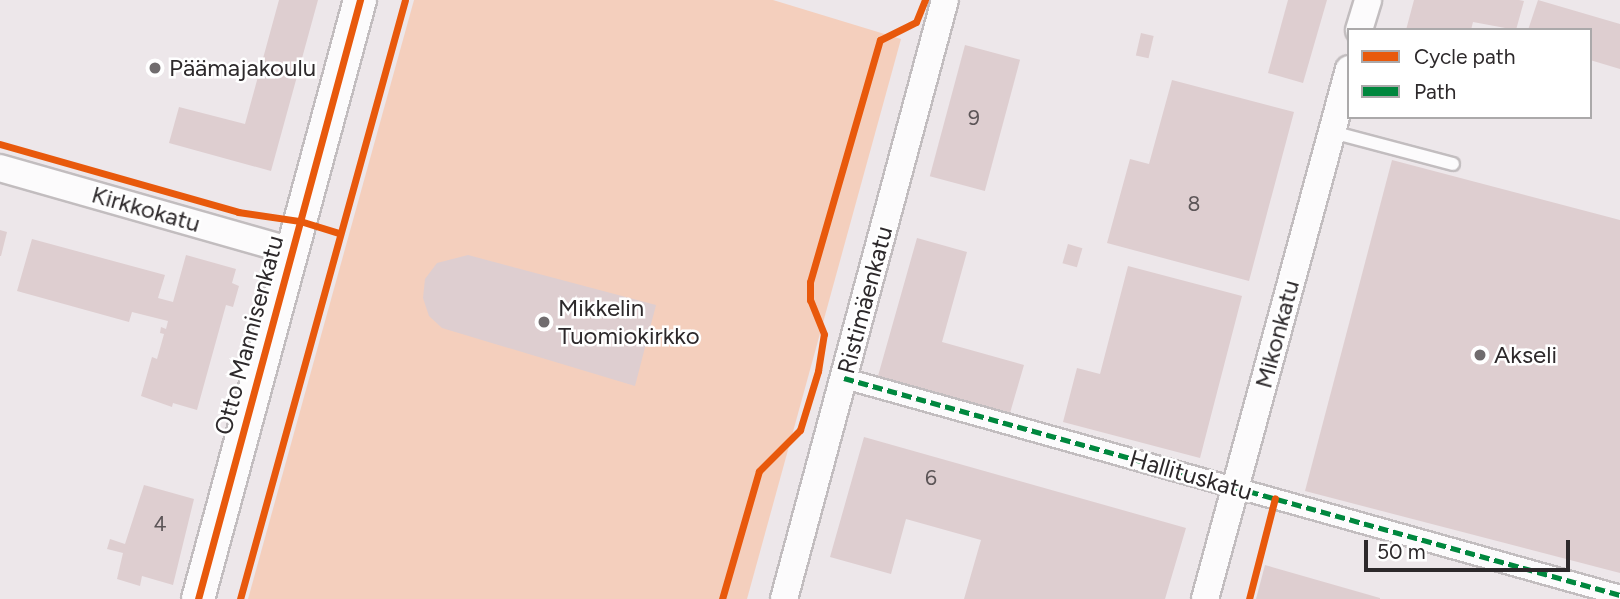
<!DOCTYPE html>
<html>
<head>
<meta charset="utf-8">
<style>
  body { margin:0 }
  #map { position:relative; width:1620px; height:599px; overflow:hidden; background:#ede7ea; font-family:Figtree,sans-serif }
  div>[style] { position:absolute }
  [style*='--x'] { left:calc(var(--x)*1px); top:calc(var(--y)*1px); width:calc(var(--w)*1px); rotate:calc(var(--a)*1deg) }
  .green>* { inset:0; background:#f4cfbd }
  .building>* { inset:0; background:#deced0; transform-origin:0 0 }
  .roads { filter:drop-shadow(2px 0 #c2bdbf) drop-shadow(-2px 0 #c2bdbf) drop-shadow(0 2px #c2bdbf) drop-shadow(0 -2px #c2bdbf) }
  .service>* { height:12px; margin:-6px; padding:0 6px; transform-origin:6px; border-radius:6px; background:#fcfbfc }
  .pedestrian>* { height:19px; margin:-9.5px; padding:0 9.5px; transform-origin:9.5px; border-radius:9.5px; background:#fcfbfc }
  .minor>* { height:26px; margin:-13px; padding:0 13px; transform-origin:13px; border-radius:13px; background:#fcfbfc }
  .tertiary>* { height:32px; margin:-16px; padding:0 16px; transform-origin:16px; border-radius:16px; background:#fcfbfc }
  .quiet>* { height:5px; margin-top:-2.5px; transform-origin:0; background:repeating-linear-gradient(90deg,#00873e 0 10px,transparent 0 15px) }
  .cycleway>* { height:7px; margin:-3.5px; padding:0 3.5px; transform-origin:3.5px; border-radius:3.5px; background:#e8590c }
  .dots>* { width:19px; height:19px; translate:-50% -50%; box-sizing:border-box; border:4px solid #fff; border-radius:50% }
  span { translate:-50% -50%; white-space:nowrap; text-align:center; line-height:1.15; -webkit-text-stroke:5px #fff; paint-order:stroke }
  .number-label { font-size:21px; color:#5c5557 }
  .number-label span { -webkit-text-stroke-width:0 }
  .poi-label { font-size:24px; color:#2d292b }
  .left { translate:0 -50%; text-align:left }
  .street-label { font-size:24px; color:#2d292b }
  .legend { position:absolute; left:1347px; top:28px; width:245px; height:91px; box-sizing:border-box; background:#fff; border:2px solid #aba9aa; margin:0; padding:9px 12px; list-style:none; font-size:21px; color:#2d292b }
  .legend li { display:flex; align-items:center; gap:14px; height:35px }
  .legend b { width:35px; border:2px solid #aba9aa }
  .scale { position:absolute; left:1364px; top:540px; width:206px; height:32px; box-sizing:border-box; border:4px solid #2d292b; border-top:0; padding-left:9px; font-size:21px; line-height:24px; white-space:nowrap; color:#2d292b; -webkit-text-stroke:5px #fff; paint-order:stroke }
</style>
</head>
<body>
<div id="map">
  <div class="green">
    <i style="clip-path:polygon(414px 0,773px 0,901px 39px,747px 599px,248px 599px)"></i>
  </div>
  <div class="building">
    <i style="clip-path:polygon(279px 0,318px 0,271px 171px,169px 143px,179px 107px,245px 124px)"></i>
    <i style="clip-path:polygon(1288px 0,1327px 0,1303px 83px,1268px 73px)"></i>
    <i style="clip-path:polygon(1414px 0,1519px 0,1524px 1px,1516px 30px,1473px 22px,1471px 30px,1406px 30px)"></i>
    <i style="clip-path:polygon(1538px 0,1620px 24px,1620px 69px,1590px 60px,1590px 30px,1528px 30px)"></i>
    <i style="left:1141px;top:33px;width:13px;height:23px;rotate:13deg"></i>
    <i style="left:965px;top:45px;width:57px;height:136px;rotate:15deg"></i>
    <i style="clip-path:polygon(1172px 80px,1294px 112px,1249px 281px,1107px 243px,1130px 159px,1149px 164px)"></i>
    <i style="clip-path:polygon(1392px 160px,1620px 220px,1620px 573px,1305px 491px)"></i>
    <i style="clip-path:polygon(0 230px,7px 232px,1px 256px,0 256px)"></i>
    <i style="clip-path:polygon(917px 238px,967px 252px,942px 342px,1024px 365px,1010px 413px,878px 376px)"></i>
    <i style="clip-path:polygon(32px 239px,165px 275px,158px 298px,173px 302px,186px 255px,236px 269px,232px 283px,239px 286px,233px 307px,226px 305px,197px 410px,173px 403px,172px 407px,141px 396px,152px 357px,157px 359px,164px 334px,160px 333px,161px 327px,166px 329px,168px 321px,132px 312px,129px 322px,17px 291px)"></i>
    <i style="left:1068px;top:244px;width:15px;height:20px;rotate:16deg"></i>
    <i style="clip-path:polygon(468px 255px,656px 305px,635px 386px,442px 328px,429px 316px,423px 298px,425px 279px,437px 263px)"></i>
    <i style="clip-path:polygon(1128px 266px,1242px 296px,1200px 458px,1063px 422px,1077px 368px,1100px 374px)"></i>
    <i style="clip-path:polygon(864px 437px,1186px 528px,1165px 599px,964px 599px,981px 540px,906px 519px,891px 574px,830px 557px)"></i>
    <i style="clip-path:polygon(144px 485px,194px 499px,173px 585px,142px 576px,140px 586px,117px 579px,123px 553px,107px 549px,110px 539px,125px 544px)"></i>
    <i style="clip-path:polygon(1265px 565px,1380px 598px,1380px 599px,1256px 599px)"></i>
  </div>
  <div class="roads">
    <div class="service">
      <i style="--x:1332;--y:132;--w:125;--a:14.8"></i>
    </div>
    <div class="pedestrian">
      <i style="--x:844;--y:378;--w:806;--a:15.62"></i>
    </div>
    <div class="minor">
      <i style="--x:1359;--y:30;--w:31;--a:-73"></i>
      <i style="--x:0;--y:168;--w:304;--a:15.9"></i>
      <i style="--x:784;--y:599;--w:620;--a:-74.96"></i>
      <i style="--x:1205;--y:599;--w:549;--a:-74.8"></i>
    </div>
    <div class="tertiary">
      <i style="--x:198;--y:599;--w:621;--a:-74.87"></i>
    </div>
  </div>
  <div class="quiet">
    <i style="--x:844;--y:378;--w:806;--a:15.62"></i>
  </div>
  <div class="cycleway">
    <i style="--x:0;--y:144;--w:248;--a:15.9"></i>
    <i style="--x:238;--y:212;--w:63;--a:8.3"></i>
    <i style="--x:300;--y:221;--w:41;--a:17.1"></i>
    <i style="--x:198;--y:599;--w:621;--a:-74.87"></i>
    <i style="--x:240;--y:599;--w:621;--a:-74.6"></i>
    <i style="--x:722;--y:599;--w:133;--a:-73.9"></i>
    <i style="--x:759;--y:471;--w:58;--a:-45"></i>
    <i style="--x:800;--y:430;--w:62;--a:-73"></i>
    <i style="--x:818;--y:371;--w:37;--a:-81"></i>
    <i style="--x:824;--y:334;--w:37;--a:-112"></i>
    <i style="--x:810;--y:300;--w:18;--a:-90"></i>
    <i style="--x:810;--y:282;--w:252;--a:-73.9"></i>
    <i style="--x:880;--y:40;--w:40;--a:-26.6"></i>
    <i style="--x:916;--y:22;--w:24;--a:-68"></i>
    <i style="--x:1249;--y:599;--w:104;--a:-75.6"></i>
  </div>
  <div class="dots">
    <i style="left:155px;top:68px;background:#706c6e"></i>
    <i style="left:544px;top:322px;background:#706c6e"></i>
    <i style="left:1480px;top:355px;background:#706c6e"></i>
  </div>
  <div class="number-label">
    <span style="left:974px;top:118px">9</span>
    <span style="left:1194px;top:204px">8</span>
    <span style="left:931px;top:478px">6</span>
    <span style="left:160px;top:524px">4</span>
  </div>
  <div class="poi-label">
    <span class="left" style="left:169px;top:68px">Päämajakoulu</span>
    <span class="left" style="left:558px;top:322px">Mikkelin<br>Tuomiokirkko</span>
    <span class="left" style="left:1494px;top:355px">Akseli</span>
  </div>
  <div class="street-label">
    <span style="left:146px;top:209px;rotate:16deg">Kirkkokatu</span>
    <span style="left:865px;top:300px;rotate:-75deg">Ristimäenkatu</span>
    <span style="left:1277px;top:334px;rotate:-75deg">Mikonkatu</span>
    <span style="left:249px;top:335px;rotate:-75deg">Otto Mannisenkatu</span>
    <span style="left:1191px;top:475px;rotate:16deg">Hallituskatu</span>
  </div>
  <ul class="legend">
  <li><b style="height:9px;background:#e8590c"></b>Cycle path</li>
  <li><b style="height:9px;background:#00873e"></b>Path</li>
  </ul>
  <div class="scale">50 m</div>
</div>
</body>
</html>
